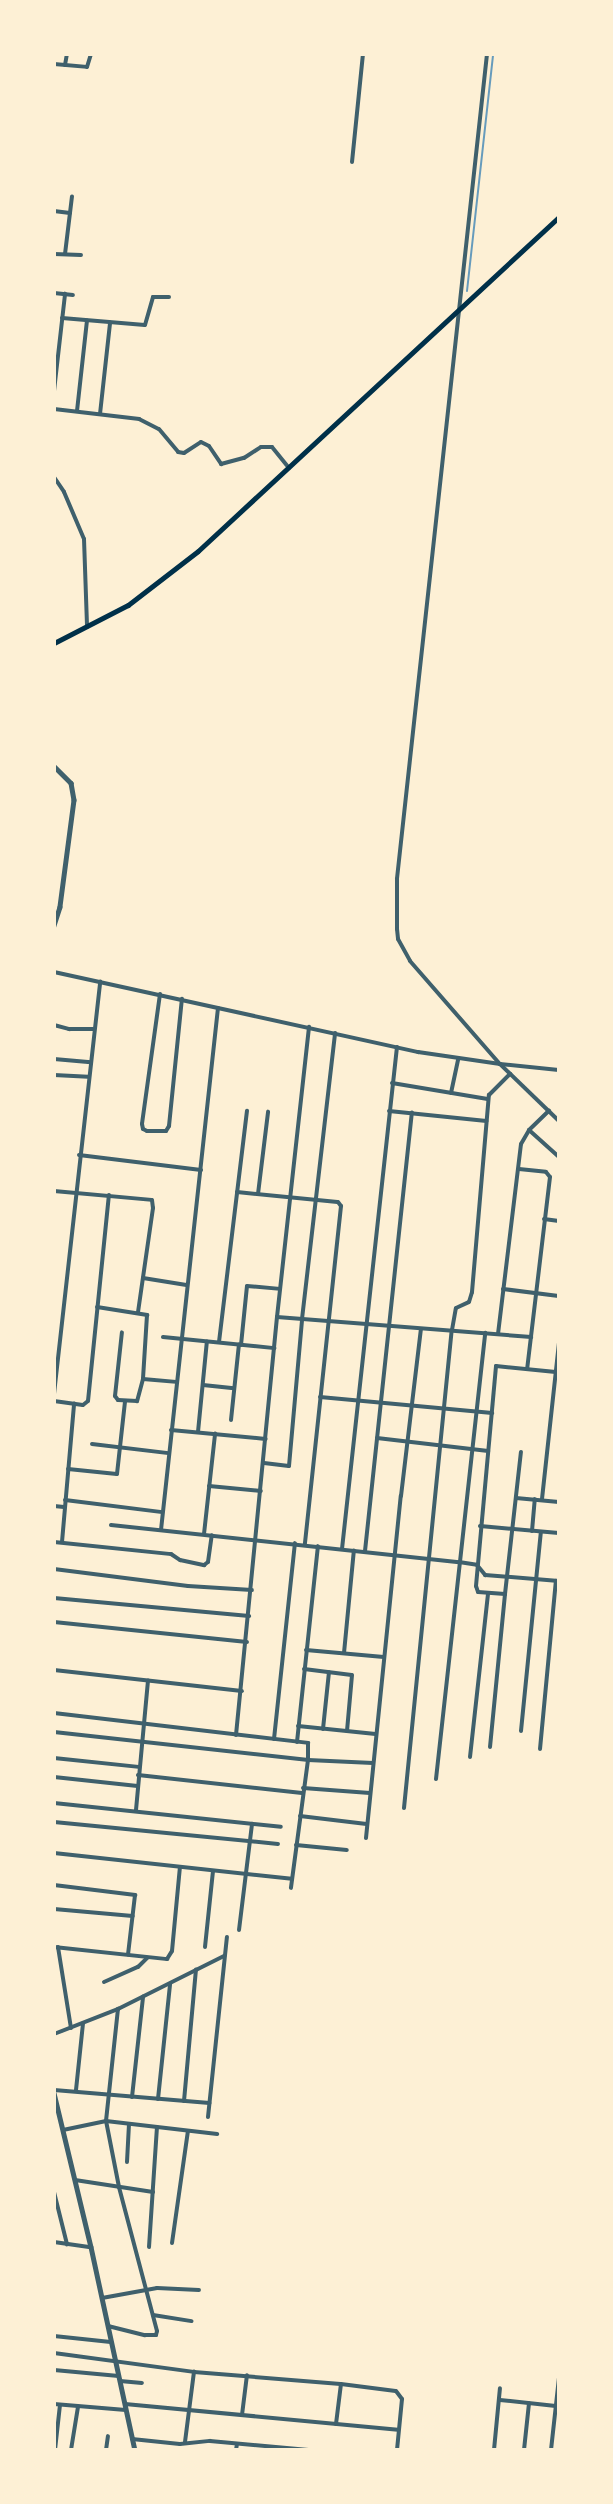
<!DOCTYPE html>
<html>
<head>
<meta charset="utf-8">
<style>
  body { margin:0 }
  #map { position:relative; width:613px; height:2504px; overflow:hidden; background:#fdf0d5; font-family:Literata,serif }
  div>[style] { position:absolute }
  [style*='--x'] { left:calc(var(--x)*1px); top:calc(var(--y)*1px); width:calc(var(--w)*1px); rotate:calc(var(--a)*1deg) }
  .stream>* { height:2px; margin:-1px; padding:0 1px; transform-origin:1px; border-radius:1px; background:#669bbc }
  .minor>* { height:4px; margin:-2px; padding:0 2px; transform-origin:2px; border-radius:2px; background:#3f606c }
  .tertiary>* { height:4.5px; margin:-2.25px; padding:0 2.25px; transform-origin:2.25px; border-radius:2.25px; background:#3f606c }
  .secondary>* { height:5px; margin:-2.5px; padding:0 2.5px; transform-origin:2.5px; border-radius:2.5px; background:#003049 }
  span { translate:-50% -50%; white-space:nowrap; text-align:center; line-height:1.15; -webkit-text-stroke:4.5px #fdf0d5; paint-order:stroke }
  .frame { position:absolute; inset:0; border:56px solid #fdf0d5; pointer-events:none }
</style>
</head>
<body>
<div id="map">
  <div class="stream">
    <i style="--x:467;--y:291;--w:238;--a:-83.7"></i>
  </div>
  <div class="minor">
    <i style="--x:487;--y:54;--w:830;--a:96.23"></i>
    <i style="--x:397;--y:879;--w:50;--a:90"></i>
    <i style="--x:397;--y:929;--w:10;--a:84"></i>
    <i style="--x:398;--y:939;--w:25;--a:61"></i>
    <i style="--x:410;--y:961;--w:137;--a:48.9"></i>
    <i style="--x:500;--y:1064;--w:82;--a:44"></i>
    <i style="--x:54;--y:64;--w:33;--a:5"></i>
    <i style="--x:87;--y:67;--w:14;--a:-73"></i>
    <i style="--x:65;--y:65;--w:11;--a:-80"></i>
    <i style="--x:352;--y:162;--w:109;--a:-84.2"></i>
    <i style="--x:54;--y:211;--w:16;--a:7"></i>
    <i style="--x:54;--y:254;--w:27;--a:2"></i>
    <i style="--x:65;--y:254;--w:58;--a:-83.1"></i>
    <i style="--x:54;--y:293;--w:19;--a:6"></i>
    <i style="--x:62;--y:318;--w:83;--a:4.8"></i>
    <i style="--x:145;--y:325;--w:29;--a:-74"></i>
    <i style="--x:153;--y:297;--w:16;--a:0"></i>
    <i style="--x:54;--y:391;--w:98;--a:-83.5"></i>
    <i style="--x:54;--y:409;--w:86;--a:6.7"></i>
    <i style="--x:139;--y:419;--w:22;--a:27"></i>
    <i style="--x:159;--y:429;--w:30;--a:50"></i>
    <i style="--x:178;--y:452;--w:6;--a:9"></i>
    <i style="--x:184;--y:453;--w:20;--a:-33"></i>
    <i style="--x:201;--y:442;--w:9;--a:27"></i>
    <i style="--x:209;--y:446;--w:22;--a:56"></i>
    <i style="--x:221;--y:464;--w:24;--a:-15"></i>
    <i style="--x:244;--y:458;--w:20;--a:-33"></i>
    <i style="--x:261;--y:447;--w:11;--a:0"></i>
    <i style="--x:272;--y:447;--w:27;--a:51"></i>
    <i style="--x:77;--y:411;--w:91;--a:-83.7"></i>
    <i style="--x:100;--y:414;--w:92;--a:-83.7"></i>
    <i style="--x:54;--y:477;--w:18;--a:56"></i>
    <i style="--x:64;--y:492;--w:51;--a:66.9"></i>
    <i style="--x:84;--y:539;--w:88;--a:88"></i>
    <i style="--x:54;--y:972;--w:373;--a:12.4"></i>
    <i style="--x:418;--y:1052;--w:83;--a:8.3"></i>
    <i style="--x:500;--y:1064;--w:59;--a:5.8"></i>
    <i style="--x:160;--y:994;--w:131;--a:97.9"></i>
    <i style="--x:142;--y:1124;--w:5;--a:79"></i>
    <i style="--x:143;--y:1129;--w:4;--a:27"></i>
    <i style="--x:147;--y:1131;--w:19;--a:0"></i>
    <i style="--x:166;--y:1131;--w:6;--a:-59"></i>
    <i style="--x:169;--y:1126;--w:128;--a:-84.2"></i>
    <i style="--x:54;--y:1025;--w:16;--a:15"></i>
    <i style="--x:69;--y:1029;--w:24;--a:0"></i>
    <i style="--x:54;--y:1059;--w:37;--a:5"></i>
    <i style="--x:54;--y:1075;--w:34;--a:3"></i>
    <i style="--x:392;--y:1083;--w:97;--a:9.5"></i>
    <i style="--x:451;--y:1093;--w:35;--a:-78"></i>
    <i style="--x:389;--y:1111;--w:98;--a:5.9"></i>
    <i style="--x:529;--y:1130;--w:40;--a:42"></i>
    <i style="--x:79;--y:1155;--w:123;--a:7"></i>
    <i style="--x:519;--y:1169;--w:27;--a:6"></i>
    <i style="--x:546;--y:1172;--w:6;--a:51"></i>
    <i style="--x:550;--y:1177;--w:193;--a:96.8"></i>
    <i style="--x:54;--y:1191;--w:98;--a:5.2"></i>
    <i style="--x:152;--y:1200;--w:8;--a:83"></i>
    <i style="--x:153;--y:1208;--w:105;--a:98.2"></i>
    <i style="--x:237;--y:1192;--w:101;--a:5.7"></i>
    <i style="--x:338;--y:1202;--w:5;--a:53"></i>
    <i style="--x:341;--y:1206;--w:340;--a:96.1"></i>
    <i style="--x:258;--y:1194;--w:83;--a:-83"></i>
    <i style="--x:544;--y:1219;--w:15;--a:8"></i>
    <i style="--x:143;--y:1278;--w:44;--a:9.2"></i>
    <i style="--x:503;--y:1289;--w:56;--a:7.1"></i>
    <i style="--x:97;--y:1307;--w:51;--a:9.1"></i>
    <i style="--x:147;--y:1315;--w:64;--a:93.6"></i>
    <i style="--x:143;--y:1379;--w:23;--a:105"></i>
    <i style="--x:137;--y:1401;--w:19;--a:-177"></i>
    <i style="--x:118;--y:1400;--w:5;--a:-127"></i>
    <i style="--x:115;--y:1396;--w:64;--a:-83.8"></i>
    <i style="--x:277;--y:1317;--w:255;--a:4.5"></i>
    <i style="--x:498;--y:1334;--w:191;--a:-83.1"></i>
    <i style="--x:521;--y:1144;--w:16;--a:-60"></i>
    <i style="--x:529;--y:1130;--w:28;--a:-44"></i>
    <i style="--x:163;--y:1337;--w:112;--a:5.7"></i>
    <i style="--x:219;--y:1342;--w:233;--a:-83.1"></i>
    <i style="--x:241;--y:1345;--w:59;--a:-84.2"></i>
    <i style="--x:247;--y:1286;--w:33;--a:5"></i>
    <i style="--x:143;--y:1379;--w:33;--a:5"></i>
    <i style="--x:203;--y:1385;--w:31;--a:6"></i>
    <i style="--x:54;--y:1394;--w:415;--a:-83.6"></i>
    <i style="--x:320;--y:1397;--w:173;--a:5.3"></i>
    <i style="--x:54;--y:1401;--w:29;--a:8"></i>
    <i style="--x:83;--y:1405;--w:6;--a:-39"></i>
    <i style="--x:88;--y:1401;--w:207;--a:-84.2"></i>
    <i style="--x:231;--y:1420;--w:76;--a:-84"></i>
    <i style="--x:171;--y:1430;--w:95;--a:5.4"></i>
    <i style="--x:198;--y:1432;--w:91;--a:-84.4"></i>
    <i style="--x:377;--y:1438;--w:112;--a:6.7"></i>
    <i style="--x:92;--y:1444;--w:77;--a:6.8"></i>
    <i style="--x:264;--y:1463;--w:25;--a:7"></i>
    <i style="--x:289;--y:1466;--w:148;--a:-84.9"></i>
    <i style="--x:302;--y:1319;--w:288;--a:-83.4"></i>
    <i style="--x:68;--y:1469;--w:49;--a:5.8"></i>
    <i style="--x:117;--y:1474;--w:73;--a:-83.7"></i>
    <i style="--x:209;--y:1486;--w:52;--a:5.5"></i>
    <i style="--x:516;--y:1498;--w:43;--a:5.3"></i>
    <i style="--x:542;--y:1499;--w:158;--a:-83.8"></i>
    <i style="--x:65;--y:1500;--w:98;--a:7.1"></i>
    <i style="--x:54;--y:1506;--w:10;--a:6"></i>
    <i style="--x:111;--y:1525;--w:350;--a:6.1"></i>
    <i style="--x:459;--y:1562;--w:18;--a:9"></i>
    <i style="--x:477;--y:1565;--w:13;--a:51"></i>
    <i style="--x:485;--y:1575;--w:74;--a:4.6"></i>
    <i style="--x:480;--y:1526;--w:79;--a:5.1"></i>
    <i style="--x:161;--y:1530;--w:525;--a:-83.77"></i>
    <i style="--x:532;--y:1531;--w:32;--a:-85"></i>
    <i style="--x:204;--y:1534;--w:101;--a:-83.7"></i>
    <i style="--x:54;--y:1542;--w:118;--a:5.9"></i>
    <i style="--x:171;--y:1554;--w:11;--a:34"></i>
    <i style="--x:180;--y:1560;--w:25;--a:12"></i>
    <i style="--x:204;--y:1565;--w:5;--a:-37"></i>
    <i style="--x:208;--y:1562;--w:27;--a:-82"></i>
    <i style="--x:62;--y:1542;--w:139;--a:-85"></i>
    <i style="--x:342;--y:1549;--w:505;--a:-83.75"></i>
    <i style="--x:365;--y:1551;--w:441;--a:-83.9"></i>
    <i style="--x:54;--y:1569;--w:135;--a:7.2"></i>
    <i style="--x:188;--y:1586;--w:64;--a:3.6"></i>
    <i style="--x:505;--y:1594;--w:143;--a:-83.6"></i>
    <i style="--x:54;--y:1598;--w:196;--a:5.3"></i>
    <i style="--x:54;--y:1622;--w:194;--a:5.9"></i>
    <i style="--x:306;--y:1650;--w:78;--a:5.1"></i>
    <i style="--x:344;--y:1653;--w:103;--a:-84.5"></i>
    <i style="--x:304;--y:1669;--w:48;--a:7.1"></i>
    <i style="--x:352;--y:1675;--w:56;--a:95.1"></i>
    <i style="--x:54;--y:1670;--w:189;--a:6.4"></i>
    <i style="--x:54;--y:1713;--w:256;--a:6.7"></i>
    <i style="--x:308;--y:1743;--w:17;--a:90"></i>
    <i style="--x:308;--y:1760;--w:129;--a:97.6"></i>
    <i style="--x:298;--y:1726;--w:78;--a:5.9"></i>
    <i style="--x:323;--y:1729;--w:57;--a:-84"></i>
    <i style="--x:521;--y:1731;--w:200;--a:-84.3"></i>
    <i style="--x:54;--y:1732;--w:256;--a:6.3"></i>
    <i style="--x:308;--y:1760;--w:65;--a:2.6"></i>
    <i style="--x:236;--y:1735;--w:420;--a:-84.4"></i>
    <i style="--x:277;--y:1317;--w:292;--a:-83.7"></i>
    <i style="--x:274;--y:1739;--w:197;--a:-83.9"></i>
    <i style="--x:297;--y:1742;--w:197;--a:-83.9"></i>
    <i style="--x:490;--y:1747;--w:154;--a:-84.4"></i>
    <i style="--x:505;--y:1594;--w:27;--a:-176"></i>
    <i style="--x:478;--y:1592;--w:6;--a:-108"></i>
    <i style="--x:476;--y:1586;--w:221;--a:-84.8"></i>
    <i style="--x:496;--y:1366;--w:60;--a:5.7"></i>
    <i style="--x:540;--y:1749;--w:169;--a:-84.6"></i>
    <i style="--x:470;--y:1757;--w:165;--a:-83.7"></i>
    <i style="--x:54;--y:1758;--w:85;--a:6"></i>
    <i style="--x:138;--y:1775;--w:165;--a:6.3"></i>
    <i style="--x:54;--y:1777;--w:84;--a:6.1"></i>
    <i style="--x:436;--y:1779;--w:449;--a:-83.7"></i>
    <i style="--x:303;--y:1788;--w:67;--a:4.3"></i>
    <i style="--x:54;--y:1803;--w:228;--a:6"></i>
    <i style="--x:404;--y:1808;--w:480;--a:-84.3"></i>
    <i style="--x:452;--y:1330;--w:22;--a:-80"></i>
    <i style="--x:456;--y:1308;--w:14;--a:-25"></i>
    <i style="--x:469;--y:1302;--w:10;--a:-73"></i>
    <i style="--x:472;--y:1292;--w:198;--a:-85.1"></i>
    <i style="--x:489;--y:1095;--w:30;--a:-45"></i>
    <i style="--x:136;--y:1810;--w:130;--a:-84.7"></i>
    <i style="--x:300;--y:1816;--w:67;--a:6.8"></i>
    <i style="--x:54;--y:1822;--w:225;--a:5.6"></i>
    <i style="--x:366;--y:1838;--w:344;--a:-84.2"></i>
    <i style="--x:401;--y:1496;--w:168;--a:-83.2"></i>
    <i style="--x:296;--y:1845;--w:51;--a:5.6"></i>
    <i style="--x:54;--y:1853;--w:239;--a:6.2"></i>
    <i style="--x:54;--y:1885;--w:82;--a:7"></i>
    <i style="--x:135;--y:1895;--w:60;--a:96.7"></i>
    <i style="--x:54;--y:1909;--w:79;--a:5.1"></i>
    <i style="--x:239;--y:1930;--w:107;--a:-83"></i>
    <i style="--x:54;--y:1947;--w:114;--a:6.1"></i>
    <i style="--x:167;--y:1959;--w:9;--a:-58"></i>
    <i style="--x:172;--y:1951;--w:84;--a:-84.6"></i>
    <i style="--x:58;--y:1947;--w:82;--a:80.9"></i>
    <i style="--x:205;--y:1947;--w:76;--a:-84"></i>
    <i style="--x:104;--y:1982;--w:37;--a:-24"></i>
    <i style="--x:138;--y:1967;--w:13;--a:-45"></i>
    <i style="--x:54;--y:2034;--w:69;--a:-21.3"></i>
    <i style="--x:118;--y:2009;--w:119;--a:-26.6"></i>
    <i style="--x:54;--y:2090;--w:156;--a:4.8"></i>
    <i style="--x:76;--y:2090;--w:67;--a:-84"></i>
    <i style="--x:132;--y:2097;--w:101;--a:-83.7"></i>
    <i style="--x:158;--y:2099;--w:116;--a:-84"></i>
    <i style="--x:184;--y:2101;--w:132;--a:-84.8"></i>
    <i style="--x:208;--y:2117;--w:181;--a:-84"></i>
    <i style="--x:63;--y:2130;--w:44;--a:-11.8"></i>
    <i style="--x:106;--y:2121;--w:112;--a:6.7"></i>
    <i style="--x:127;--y:2162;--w:38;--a:-87"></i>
    <i style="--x:75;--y:2180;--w:79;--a:8.7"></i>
    <i style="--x:54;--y:2192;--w:54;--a:76"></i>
    <i style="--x:54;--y:2242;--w:37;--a:8"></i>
    <i style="--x:172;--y:2243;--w:113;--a:-81.9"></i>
    <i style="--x:149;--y:2247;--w:120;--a:-86.2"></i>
    <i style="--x:102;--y:2298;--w:56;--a:-10.3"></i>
    <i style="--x:157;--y:2288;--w:42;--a:2.7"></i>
    <i style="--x:153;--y:2315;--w:39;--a:9"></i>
    <i style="--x:108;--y:2326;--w:38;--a:14"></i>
    <i style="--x:145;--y:2335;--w:11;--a:0"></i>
    <i style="--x:156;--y:2335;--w:4;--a:-76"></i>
    <i style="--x:157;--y:2331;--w:149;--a:-104.8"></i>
    <i style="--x:119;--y:2187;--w:67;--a:-101.1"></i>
    <i style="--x:106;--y:2121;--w:113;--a:-83.9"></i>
    <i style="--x:54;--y:2336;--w:57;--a:6"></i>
    <i style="--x:54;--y:2353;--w:141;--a:7.7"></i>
    <i style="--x:194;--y:2372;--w:147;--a:4.7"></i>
    <i style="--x:341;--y:2384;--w:55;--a:7.3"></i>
    <i style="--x:396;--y:2391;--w:10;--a:53"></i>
    <i style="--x:402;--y:2399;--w:51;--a:95.6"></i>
    <i style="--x:54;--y:2370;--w:65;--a:5.3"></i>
    <i style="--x:120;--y:2381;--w:22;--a:5"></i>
    <i style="--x:500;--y:2400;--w:56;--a:6.1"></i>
    <i style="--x:54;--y:2404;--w:72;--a:4.8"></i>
    <i style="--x:125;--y:2404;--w:274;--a:5.4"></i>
    <i style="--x:242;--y:2415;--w:40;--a:-82.9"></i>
    <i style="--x:336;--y:2424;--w:40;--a:-82.9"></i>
    <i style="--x:132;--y:2439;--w:48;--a:5.9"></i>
    <i style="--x:180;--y:2444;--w:30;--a:-6"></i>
    <i style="--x:210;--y:2441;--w:99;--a:5.2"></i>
    <i style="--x:185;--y:2442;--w:71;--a:-82.7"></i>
    <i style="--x:55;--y:2450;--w:45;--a:-83.7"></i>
    <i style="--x:71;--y:2450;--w:44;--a:-80.8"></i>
    <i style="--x:106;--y:2450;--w:14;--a:-82"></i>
    <i style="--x:236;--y:2450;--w:6;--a:-81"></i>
    <i style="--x:494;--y:2450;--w:62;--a:-84.5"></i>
    <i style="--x:524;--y:2450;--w:47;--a:-83.9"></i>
    <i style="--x:551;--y:2450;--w:73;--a:-83.7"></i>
  </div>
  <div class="tertiary">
    <i style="--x:54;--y:766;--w:24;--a:45"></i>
    <i style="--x:71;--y:783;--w:17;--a:80"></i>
    <i style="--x:74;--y:800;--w:108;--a:97.5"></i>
    <i style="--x:60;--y:907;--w:20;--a:108"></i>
    <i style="--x:54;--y:2093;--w:158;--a:76.5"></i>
    <i style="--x:91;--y:2247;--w:208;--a:77.8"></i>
  </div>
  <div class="secondary">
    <i style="--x:54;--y:643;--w:83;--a:-27.2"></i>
    <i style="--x:128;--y:605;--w:88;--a:-37.6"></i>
    <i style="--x:198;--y:551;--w:492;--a:-42.8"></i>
  </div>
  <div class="frame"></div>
</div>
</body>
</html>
